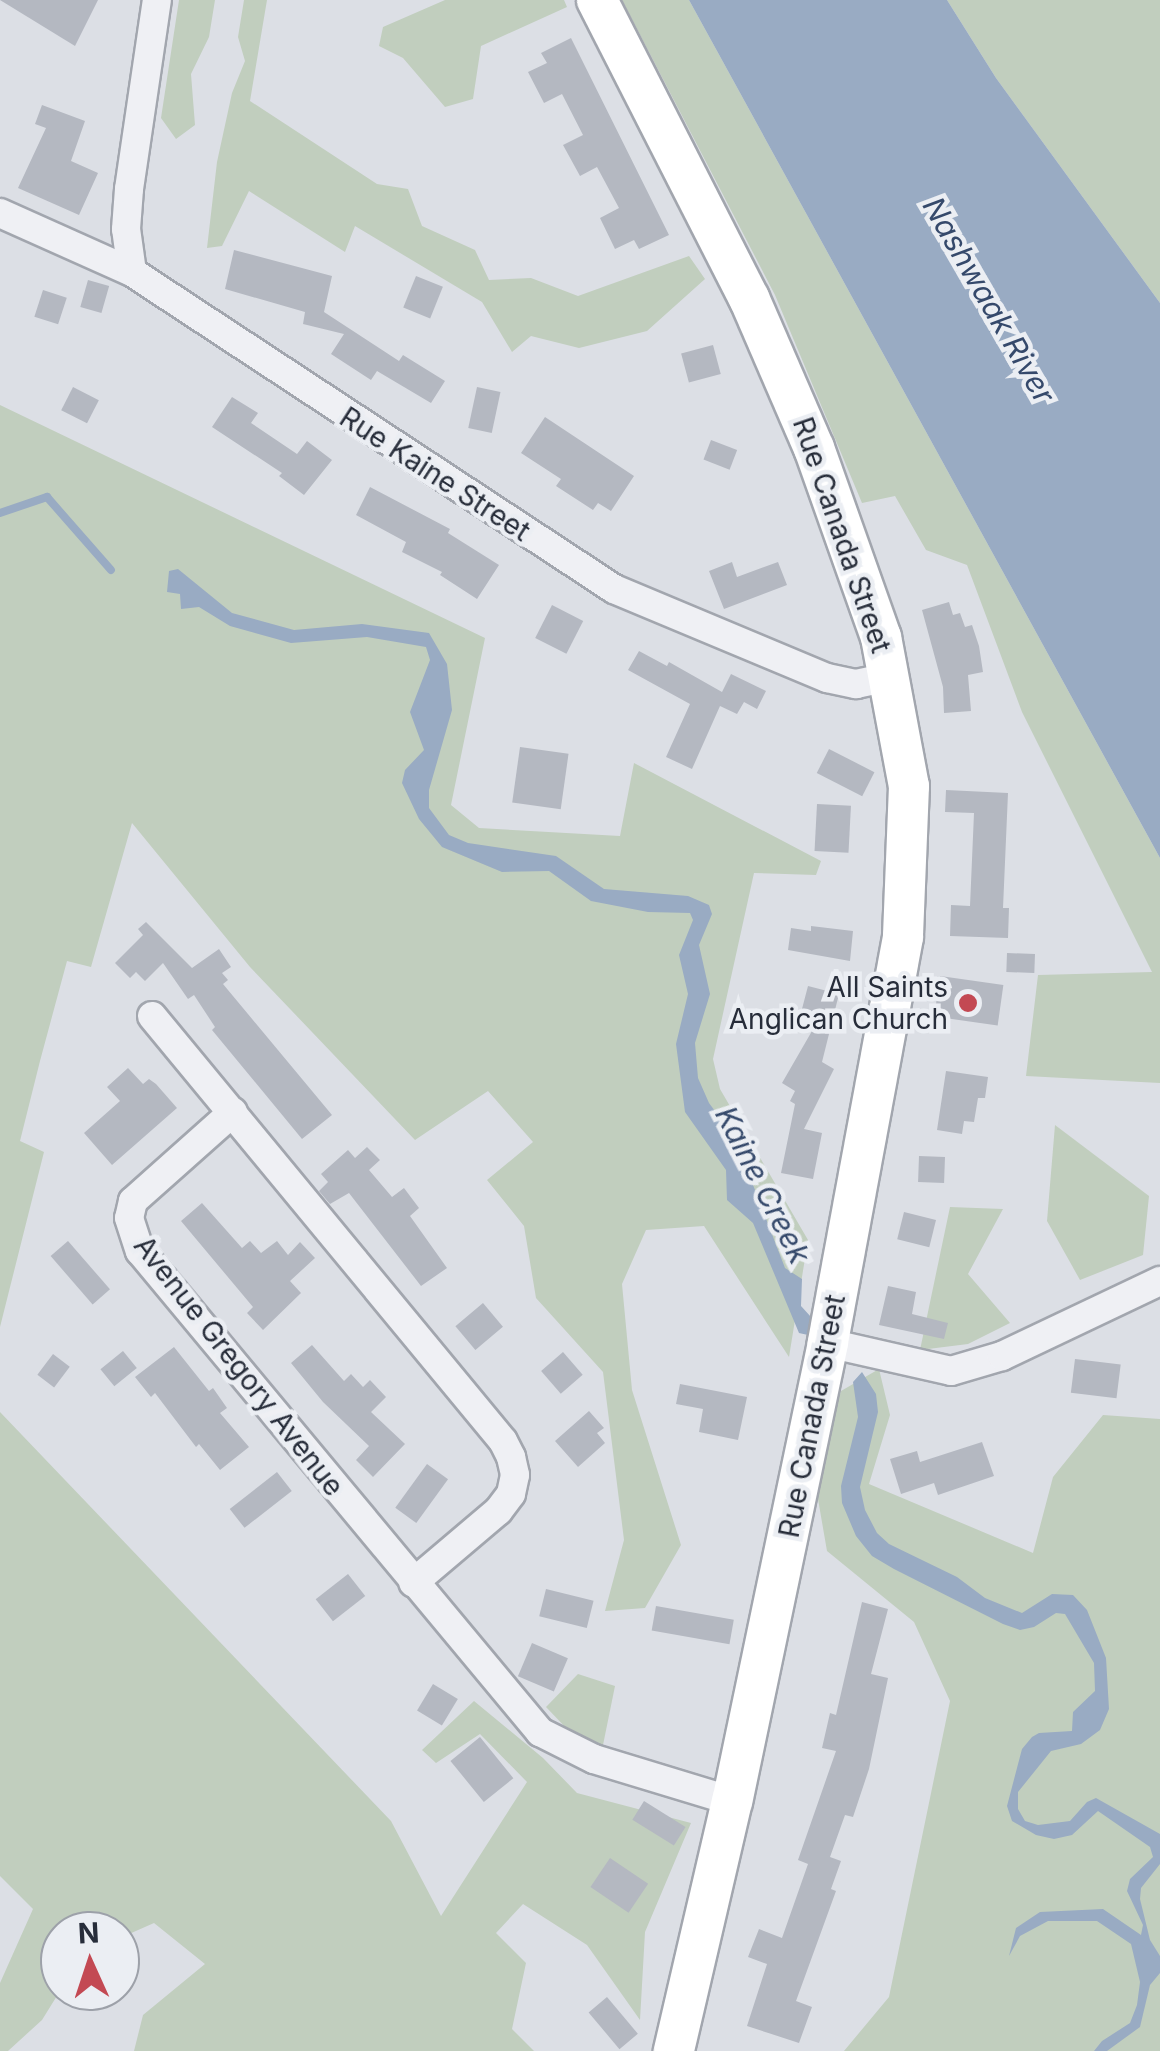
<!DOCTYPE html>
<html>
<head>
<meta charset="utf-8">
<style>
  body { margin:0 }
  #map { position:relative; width:1160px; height:2051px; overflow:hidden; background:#dcdfe5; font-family:Inter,sans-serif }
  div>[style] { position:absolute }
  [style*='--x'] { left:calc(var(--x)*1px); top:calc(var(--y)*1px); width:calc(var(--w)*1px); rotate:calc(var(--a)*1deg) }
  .green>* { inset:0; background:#c1cebe }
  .water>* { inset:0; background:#99abc3 }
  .stream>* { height:8px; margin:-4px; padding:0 4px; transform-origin:4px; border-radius:4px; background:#99abc3 }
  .building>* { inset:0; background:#b4b8c1; transform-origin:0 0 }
  .roads { filter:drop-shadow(2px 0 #a2a6ae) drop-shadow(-2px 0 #a2a6ae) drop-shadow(0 2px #a2a6ae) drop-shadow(0 -2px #a2a6ae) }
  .minor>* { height:28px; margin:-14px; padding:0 14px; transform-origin:14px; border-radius:14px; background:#eff0f4 }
  .secondary>* { height:40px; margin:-20px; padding:0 20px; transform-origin:20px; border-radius:20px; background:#fff }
  .dots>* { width:28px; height:28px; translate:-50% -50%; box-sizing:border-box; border:5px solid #ebeef3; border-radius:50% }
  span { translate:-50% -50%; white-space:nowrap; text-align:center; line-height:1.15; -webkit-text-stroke:9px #ebeef3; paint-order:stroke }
  .street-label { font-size:28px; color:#272d3a }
  .poi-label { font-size:28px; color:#272d3a }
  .right { translate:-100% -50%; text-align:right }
  .water-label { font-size:30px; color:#35496b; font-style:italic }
  .north { position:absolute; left:40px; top:1911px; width:100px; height:100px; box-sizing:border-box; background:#ebeef3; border:2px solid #9da1a9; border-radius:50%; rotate:357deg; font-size:28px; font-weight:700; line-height:40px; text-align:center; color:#272d3a }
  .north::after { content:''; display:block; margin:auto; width:35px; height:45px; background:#c34953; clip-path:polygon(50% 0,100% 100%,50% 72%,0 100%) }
</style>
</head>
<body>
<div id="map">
  <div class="green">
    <i style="clip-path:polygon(179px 0,215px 0,209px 37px,191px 74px,195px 125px,176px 139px,161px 118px)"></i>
    <i style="clip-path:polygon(244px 0,267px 0,250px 101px,377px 184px,408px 189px,422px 226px,475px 250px,489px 280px,531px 278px,578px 296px,689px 256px,705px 279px,647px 331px,579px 348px,531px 336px,512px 352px,482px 302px,355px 226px,345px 252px,249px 191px,222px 246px,207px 248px,217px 162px,232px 93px,245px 61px,238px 37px)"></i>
    <i style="clip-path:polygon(445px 0,564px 0,567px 7px,481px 46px,473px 99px,445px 107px,403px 58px,379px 46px,383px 27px)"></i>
    <i style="clip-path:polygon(622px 0,689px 0,1160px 858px,1160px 1083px,1026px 1076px,1038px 975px,1152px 972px,1022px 712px,967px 565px,926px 550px,895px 496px,862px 503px,775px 295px)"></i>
    <i style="clip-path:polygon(947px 0,1160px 0,1160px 303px,996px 78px)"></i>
    <i style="clip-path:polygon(0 405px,485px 638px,451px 805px,479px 828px,620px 836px,634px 763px,821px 861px,816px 875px,754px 873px,713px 1059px,720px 1089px,808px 1240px,789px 1357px,704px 1226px,646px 1230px,622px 1284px,632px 1390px,681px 1545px,645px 1608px,605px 1611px,624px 1540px,603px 1372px,536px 1298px,524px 1226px,487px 1180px,533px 1142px,488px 1091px,415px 1140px,250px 967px,132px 823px,91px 967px,67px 961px,40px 1061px,20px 1141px,44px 1152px,0 1327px)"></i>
    <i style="clip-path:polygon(1055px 1125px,1149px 1196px,1143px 1255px,1080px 1280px,1047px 1221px)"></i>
    <i style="clip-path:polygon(950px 1207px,1003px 1209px,968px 1274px,1010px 1323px,968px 1344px,920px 1350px)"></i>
    <i style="clip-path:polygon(879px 1369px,890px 1415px,869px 1484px,1033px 1553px,1053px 1477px,1103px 1415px,1160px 1419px,1160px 2051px,844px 2051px,889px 1997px,950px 1701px,914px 1622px,827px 1551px,814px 1476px,841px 1391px)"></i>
    <i style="clip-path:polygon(0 1412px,391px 1821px,441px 1916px,527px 1782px,480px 1734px,436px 1763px,422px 1750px,474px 1701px,543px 1758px,577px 1793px,691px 1823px,645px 1932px,640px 2020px,587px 1945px,523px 1904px,496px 1933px,526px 1963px,512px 2029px,534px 2051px,134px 2051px,143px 2015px,205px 1964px,154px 1923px,120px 1938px,120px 1931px,60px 1931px,60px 1991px,42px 2020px,8px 2051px,0 2051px,0 1983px,33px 1909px,0 1876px)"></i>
    <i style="clip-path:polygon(578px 1674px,615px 1686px,603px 1745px,568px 1730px,546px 1707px)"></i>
  </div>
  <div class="water">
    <i style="clip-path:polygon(689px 0,947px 0,996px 78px,1160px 303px,1160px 858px)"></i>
    <i style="clip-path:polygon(178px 569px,232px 613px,294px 630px,362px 624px,429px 633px,447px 664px,452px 710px,429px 790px,429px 808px,449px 835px,468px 843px,556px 856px,604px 889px,688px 896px,709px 905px,712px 914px,699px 945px,710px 994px,695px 1043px,698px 1078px,709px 1103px,735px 1138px,785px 1268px,802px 1279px,801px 1306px,811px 1317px,808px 1335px,799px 1333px,753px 1223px,727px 1200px,726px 1170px,685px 1112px,676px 1044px,688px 994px,679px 955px,693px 920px,690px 913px,648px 912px,591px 901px,549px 871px,502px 872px,442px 847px,419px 819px,402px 783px,405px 770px,424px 750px,410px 712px,430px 660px,426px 647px,367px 637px,291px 643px,230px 626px,199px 607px,181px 609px,180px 594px,167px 592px,169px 571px)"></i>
    <i style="clip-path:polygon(862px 1372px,876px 1394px,878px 1412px,860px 1487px,865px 1510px,877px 1533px,889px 1544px,957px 1577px,985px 1598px,1022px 1613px,1052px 1594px,1073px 1595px,1087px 1610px,1106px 1658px,1109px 1709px,1100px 1730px,1081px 1744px,1051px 1751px,1018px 1792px,1018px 1809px,1025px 1821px,1038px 1825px,1070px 1821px,1087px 1802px,1096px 1798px,1160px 1834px,1160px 1864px,1141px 1888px,1140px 1899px,1150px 1940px,1160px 1956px,1160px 1973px,1150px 1985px,1140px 2027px,1107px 2051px,1094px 2051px,1102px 2041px,1130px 2023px,1137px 2005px,1140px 1982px,1131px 1944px,1097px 1921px,1048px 1921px,1020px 1936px,1009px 1956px,1016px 1928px,1040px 1912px,1103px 1909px,1141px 1935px,1143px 1925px,1127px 1891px,1130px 1879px,1153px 1857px,1150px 1847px,1098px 1811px,1072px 1835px,1054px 1839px,1036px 1835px,1012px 1821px,1007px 1806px,1022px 1749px,1032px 1737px,1039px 1733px,1072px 1731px,1073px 1712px,1095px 1691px,1094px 1663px,1065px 1614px,1056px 1613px,1034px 1627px,1020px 1630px,1003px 1624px,894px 1569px,872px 1556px,856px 1536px,842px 1503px,841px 1486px,858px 1417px,853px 1382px)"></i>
  </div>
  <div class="stream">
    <i style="--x:0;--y:513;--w:50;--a:-18.8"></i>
    <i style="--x:47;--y:497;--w:97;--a:48.8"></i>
  </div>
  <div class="building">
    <i style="clip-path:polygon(0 0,98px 0,75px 46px)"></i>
    <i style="clip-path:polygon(571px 38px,669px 235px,639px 249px,634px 240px,615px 249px,600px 218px,619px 208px,597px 167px,580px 176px,563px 145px,583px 135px,562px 94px,544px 103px,528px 72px,547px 63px,541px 53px)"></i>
    <i style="clip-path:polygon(42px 105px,85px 121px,71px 161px,98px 173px,79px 215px,18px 188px,46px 128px,35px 124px)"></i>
    <i style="clip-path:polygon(234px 250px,332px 276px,324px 312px,399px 361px,403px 355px,445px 381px,431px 403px,377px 371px,371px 380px,331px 354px,344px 334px,303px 324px,305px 312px,225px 289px)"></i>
    <i style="left:416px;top:276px;width:29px;height:34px;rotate:22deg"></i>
    <i style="left:88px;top:280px;width:22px;height:28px;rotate:16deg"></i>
    <i style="left:43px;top:290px;width:25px;height:28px;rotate:18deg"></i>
    <i style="left:713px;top:345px;width:30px;height:33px;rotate:75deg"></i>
    <i style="left:73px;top:387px;width:29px;height:26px;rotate:27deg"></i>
    <i style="left:477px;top:387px;width:24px;height:42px;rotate:12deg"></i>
    <i style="clip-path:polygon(232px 397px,258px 413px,251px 423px,297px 454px,307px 441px,332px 460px,304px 495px,279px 476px,282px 473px,212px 427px)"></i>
    <i style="clip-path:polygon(545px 417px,634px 476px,611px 511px,598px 503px,593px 510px,556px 486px,561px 479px,521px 453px)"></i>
    <i style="left:711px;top:440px;width:28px;height:21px;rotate:21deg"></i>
    <i style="clip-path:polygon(370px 487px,450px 529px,448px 533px,499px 565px,477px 599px,440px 575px,442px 572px,402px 552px,406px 542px,356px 515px)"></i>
    <i style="clip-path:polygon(732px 562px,737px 577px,778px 562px,787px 585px,724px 609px,709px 571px)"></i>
    <i style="clip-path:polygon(949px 602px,953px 615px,960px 613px,965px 627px,972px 625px,979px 646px,983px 672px,968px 675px,971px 711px,944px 713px,943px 687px,922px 610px)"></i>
    <i style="left:552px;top:605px;width:35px;height:37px;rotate:27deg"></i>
    <i style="clip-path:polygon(639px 651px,667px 666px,669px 662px,722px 692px,731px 674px,766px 691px,757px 709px,744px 702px,737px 714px,720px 706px,692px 769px,666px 757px,690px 704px,628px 670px)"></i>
    <i style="left:520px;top:747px;width:49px;height:56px;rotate:8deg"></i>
    <i style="left:829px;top:749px;width:51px;height:27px;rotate:27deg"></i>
    <i style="clip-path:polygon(946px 790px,1008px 793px,1003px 908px,1009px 908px,1008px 938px,950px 936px,951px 905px,970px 906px,974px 813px,945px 812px)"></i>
    <i style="left:817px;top:804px;width:34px;height:47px;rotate:3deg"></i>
    <i style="clip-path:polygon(146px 922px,192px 968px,219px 949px,231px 967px,222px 973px,228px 980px,223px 984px,332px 1115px,302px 1139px,212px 1030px,215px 1027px,194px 995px,188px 999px,163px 963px,145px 981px,136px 972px,130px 978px,115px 963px,143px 935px,138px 929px)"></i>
    <i style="clip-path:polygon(811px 926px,853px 931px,850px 961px,788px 950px,791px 928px,811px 931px)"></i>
    <i style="left:1007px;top:953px;width:28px;height:19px;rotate:2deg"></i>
    <i style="left:940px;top:976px;width:64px;height:41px;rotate:8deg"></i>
    <i style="clip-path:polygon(808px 986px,839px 994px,822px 1062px,834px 1069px,804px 1129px,822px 1133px,813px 1179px,781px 1173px,795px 1104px,790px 1101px,795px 1091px,782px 1083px,812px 1031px,797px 1028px)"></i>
    <i style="clip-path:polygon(128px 1068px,143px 1084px,149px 1079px,156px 1084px,177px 1108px,112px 1165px,84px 1133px,120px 1101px,107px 1087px)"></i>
    <i style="clip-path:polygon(946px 1071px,988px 1077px,985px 1098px,978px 1098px,974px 1122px,964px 1121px,962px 1134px,937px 1130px)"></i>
    <i style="clip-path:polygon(367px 1147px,380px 1160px,369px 1170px,392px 1197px,404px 1188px,419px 1208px,410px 1216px,447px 1268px,421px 1286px,349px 1193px,330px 1204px,319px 1191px,328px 1182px,321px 1174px,348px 1150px,355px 1158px)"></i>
    <i style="left:919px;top:1156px;width:26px;height:26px;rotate:2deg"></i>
    <i style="clip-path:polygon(202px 1203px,242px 1248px,250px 1241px,261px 1253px,277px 1241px,288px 1255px,300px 1242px,315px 1258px,290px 1281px,301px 1293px,263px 1330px,247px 1313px,253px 1307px,181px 1221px)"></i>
    <i style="left:904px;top:1212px;width:33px;height:28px;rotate:14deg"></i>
    <i style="left:68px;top:1241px;width:64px;height:23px;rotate:49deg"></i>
    <i style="clip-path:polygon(888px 1286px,916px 1292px,912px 1314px,948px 1323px,944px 1339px,879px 1325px)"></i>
    <i style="left:483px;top:1303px;width:31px;height:36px;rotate:50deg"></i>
    <i style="clip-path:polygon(312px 1345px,344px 1381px,351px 1374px,363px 1387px,370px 1380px,386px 1397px,371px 1412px,405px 1444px,373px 1477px,356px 1460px,369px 1446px,323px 1402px,291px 1363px)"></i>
    <i style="clip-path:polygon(174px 1347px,209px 1391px,213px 1388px,227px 1408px,220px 1413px,249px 1447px,220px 1470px,199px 1444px,196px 1447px,155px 1393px,151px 1397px,135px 1377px)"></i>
    <i style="left:123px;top:1351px;width:22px;height:29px;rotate:51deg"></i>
    <i style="left:563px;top:1352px;width:30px;height:29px;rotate:49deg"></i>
    <i style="left:53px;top:1354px;width:21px;height:26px;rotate:37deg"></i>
    <i style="left:1075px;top:1359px;width:46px;height:34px;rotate:7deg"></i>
    <i style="clip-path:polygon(680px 1384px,747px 1397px,738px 1440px,699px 1432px,703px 1409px,676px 1404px)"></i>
    <i style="clip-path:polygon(589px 1411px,604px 1428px,597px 1433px,605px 1443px,578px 1467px,555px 1441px)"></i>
    <i style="clip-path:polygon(982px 1442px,994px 1476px,938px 1495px,934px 1483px,901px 1494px,890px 1459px,917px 1451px,920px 1462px)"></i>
    <i style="left:427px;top:1464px;width:26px;height:54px;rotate:36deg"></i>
    <i style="left:277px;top:1472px;width:24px;height:60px;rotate:52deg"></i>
    <i style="left:348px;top:1574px;width:28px;height:41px;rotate:52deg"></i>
    <i style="left:546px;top:1589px;width:49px;height:28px;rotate:14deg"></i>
    <i style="clip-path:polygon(862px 1602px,888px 1609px,871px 1674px,888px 1678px,869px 1769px,853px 1817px,845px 1815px,830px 1857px,841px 1861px,831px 1889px,836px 1891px,796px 2001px,812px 2007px,799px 2043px,747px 2026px,767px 1964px,748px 1957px,759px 1929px,782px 1938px,808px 1864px,798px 1860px,836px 1751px,822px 1748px,830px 1713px,836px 1715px)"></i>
    <i style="left:656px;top:1606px;width:79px;height:25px;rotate:10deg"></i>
    <i style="left:532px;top:1643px;width:39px;height:36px;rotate:23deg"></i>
    <i style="left:433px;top:1684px;width:29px;height:31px;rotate:31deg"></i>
    <i style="left:480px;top:1737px;width:53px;height:38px;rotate:51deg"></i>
    <i style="left:644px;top:1801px;width:49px;height:22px;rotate:32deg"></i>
    <i style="left:610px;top:1858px;width:46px;height:35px;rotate:34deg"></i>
    <i style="left:607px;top:1997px;width:48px;height:24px;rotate:50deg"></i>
  </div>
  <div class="roads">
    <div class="minor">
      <i style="--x:0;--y:213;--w:145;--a:24.1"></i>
      <i style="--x:132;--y:272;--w:577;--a:33.33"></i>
      <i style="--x:614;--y:589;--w:231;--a:22.7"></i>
      <i style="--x:827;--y:678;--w:30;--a:12"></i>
      <i style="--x:856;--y:684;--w:35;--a:-12"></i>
      <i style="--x:132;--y:272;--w:43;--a:-97.9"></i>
      <i style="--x:126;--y:229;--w:40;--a:-85.7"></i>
      <i style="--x:129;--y:189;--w:191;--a:-81.6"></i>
      <i style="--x:152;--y:1016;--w:551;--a:50.45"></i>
      <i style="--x:503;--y:1441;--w:18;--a:63"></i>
      <i style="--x:511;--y:1457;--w:18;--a:77"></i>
      <i style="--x:515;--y:1475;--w:19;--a:102"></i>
      <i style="--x:511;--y:1494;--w:21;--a:127"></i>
      <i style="--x:498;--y:1511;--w:111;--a:139.7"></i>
      <i style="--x:233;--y:1112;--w:134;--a:138.3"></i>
      <i style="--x:133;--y:1201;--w:17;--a:103"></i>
      <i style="--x:129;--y:1218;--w:35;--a:72"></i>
      <i style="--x:140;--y:1251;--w:626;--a:50.25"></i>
      <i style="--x:540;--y:1732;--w:60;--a:26.6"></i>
      <i style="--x:594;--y:1759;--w:144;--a:16.9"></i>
      <i style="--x:828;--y:1343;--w:126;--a:12.8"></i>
      <i style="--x:951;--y:1371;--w:53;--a:-16.4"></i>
      <i style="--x:1002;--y:1356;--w:175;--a:-25.4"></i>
    </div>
    <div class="secondary">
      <i style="--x:597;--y:0;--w:335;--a:63"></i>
      <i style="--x:749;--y:298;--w:163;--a:66.6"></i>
      <i style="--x:814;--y:448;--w:201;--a:70.5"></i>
      <i style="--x:881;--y:637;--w:152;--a:79.4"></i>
      <i style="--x:909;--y:786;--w:151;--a:92.3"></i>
      <i style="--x:903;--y:937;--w:413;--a:100.5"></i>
      <i style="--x:828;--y:1343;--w:468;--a:101.8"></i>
      <i style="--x:732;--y:1801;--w:257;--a:103.1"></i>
    </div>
  </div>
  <div class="dots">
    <i style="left:968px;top:1003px;background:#c34953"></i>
  </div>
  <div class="street-label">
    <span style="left:435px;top:474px;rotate:33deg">Rue Kaine Street</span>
    <span style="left:842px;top:535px;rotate:71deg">Rue Canada Street</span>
    <span style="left:239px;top:1366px;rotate:52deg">Avenue Gregory Avenue</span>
    <span style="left:812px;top:1416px;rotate:-79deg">Rue Canada Street</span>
  </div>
  <div class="poi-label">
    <span class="right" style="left:948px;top:1003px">All Saints<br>Anglican Church</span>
  </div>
  <div class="water-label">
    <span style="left:989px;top:300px;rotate:60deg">Nashwaak River</span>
    <span style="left:763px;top:1185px;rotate:63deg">Kaine Creek</span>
  </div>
  <div class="north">N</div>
</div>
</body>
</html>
